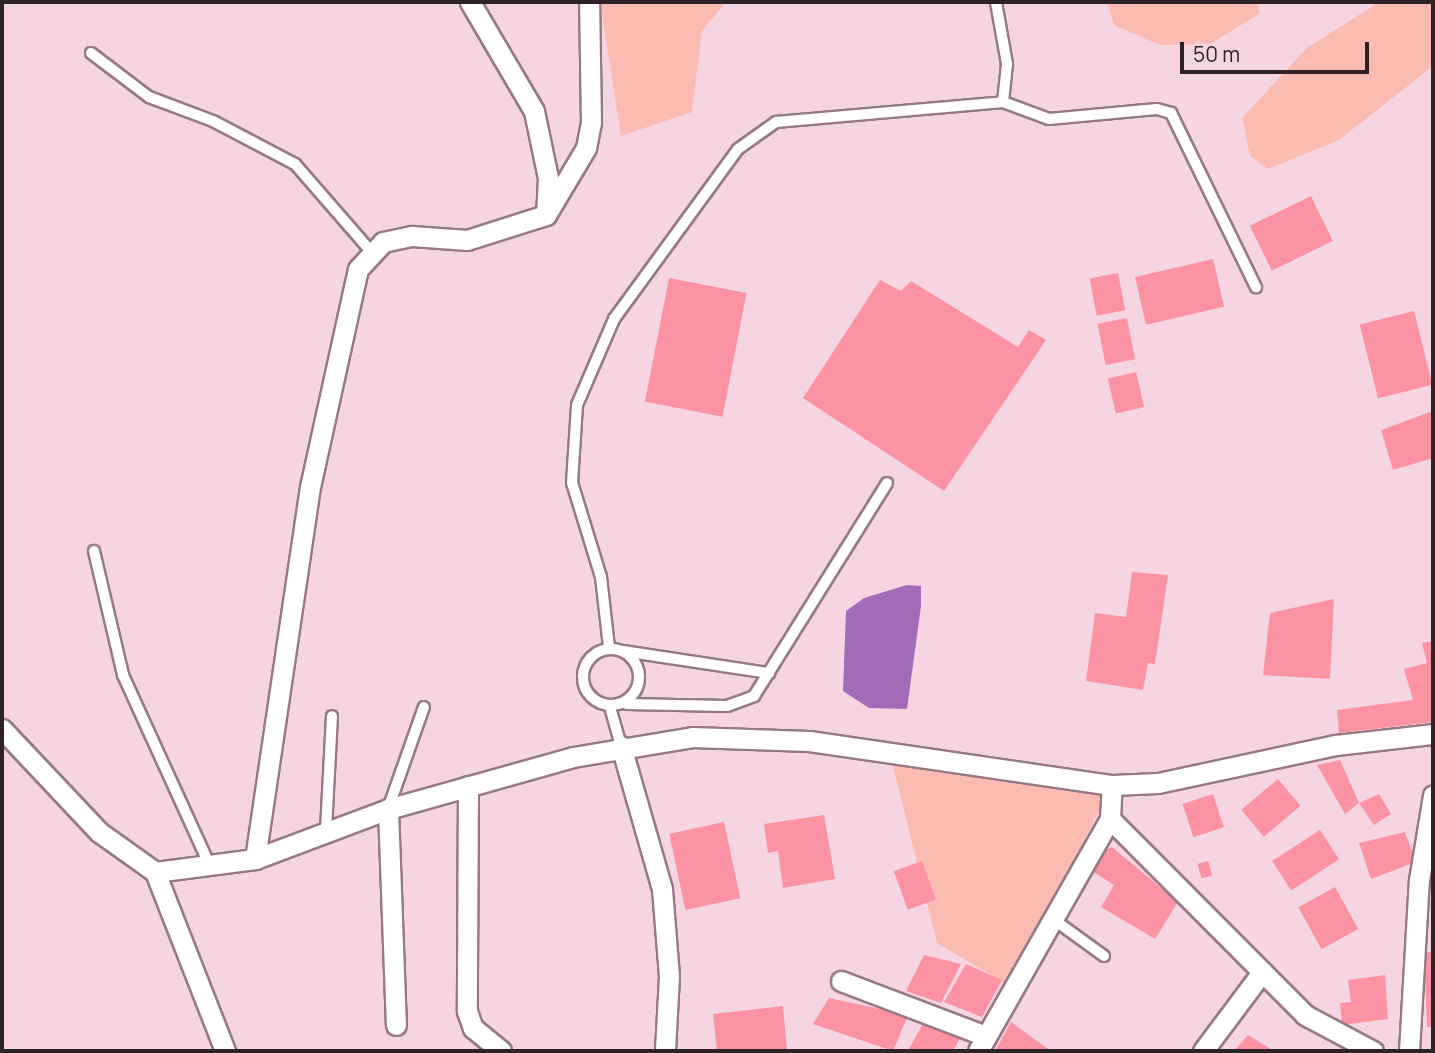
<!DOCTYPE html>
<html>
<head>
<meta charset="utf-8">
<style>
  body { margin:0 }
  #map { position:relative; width:1435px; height:1053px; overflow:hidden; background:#f5d5e2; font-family:Manrope,sans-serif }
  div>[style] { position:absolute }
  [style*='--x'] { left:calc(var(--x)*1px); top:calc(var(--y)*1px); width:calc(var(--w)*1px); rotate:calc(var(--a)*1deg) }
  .green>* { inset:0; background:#fcbbb1 }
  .water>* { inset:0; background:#a26cb9 }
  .building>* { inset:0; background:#fc93a3; transform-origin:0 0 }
  .roads { filter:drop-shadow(2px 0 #967985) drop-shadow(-2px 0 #967985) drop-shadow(0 2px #967985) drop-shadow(0 -2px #967985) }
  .service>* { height:10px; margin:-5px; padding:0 5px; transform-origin:5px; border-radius:5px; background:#fff }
  .service>.ring { margin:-5px; padding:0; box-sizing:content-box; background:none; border:10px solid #fff; border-radius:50% }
  .minor>* { height:19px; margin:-9.5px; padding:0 9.5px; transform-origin:9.5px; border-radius:9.5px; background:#fff }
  span { translate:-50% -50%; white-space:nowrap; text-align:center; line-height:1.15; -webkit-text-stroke:6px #f5d5e2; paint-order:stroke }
  .frame { position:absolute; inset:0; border:4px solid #2d2226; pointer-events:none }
  .scale { position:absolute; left:1180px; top:42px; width:189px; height:32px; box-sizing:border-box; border:4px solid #2d2226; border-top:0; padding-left:9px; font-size:21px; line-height:24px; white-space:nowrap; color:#2d2226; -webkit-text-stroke:5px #f5d5e2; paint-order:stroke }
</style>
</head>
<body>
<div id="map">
  <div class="green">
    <i style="clip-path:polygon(600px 2px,726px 2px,702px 31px,692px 112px,621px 136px)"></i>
    <i style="clip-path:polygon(1107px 2px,1258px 2px,1259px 14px,1210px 44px,1160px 45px,1114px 25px)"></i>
    <i style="clip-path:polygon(1379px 2px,1433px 2px,1433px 66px,1339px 140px,1268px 169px,1250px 156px,1242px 118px,1307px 48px)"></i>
    <i style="clip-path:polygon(889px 750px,1112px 785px,1010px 986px,937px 943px)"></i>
  </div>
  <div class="water">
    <i style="clip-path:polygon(907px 585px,921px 586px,921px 606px,907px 709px,869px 708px,843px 691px,846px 611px,864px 598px)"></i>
  </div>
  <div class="building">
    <i style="left:1311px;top:196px;width:50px;height:68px;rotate:64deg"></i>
    <i style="left:1213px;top:259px;width:49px;height:80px;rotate:77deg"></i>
    <i style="left:1118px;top:273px;width:38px;height:29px;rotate:79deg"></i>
    <i style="left:669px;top:278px;width:79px;height:126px;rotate:11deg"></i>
    <i style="clip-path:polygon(880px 280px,901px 291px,911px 281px,1018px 347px,1029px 330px,1046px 340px,944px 491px,803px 398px)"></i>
    <i style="left:1414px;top:311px;width:76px;height:56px;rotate:76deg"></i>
    <i style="left:1127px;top:318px;width:42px;height:30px;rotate:79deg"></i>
    <i style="left:1136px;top:372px;width:36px;height:29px;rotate:77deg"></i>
    <i style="clip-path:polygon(1433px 411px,1433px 458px,1393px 470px,1381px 430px)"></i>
    <i style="clip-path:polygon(1132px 572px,1168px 575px,1155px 664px,1148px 663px,1143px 690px,1086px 681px,1095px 613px,1126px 617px)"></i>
    <i style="clip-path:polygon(1334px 599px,1330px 679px,1263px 675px,1270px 613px)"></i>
    <i style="clip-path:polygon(1433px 641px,1433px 722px,1339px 733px,1337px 710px,1413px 700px,1404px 669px,1427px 663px,1422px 643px)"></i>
    <i style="clip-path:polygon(1340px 760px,1359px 803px,1345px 814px,1317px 765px)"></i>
    <i style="left:1278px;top:779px;width:35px;height:48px;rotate:50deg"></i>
    <i style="left:1213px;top:794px;width:35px;height:32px;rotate:72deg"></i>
    <i style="clip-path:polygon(1379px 794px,1391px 814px,1374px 825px,1359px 803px)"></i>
    <i style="clip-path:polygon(824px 815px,835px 879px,783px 888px,778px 851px,768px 853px,764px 824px)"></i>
    <i style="left:724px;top:822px;width:78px;height:56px;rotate:78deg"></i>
    <i style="left:1320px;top:830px;width:35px;height:57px;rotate:57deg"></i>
    <i style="clip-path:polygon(1405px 832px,1416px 862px,1371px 879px,1359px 843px)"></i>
    <i style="clip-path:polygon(1112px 847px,1178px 902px,1155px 939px,1101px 907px,1114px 885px,1092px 871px,1100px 852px)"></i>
    <i style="left:922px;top:861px;width:41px;height:30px;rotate:70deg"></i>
    <i style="left:1208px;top:861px;width:15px;height:11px;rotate:74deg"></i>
    <i style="left:1335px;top:887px;width:48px;height:42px;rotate:61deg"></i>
    <i style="clip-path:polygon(1424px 952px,1433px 952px,1433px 1027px,1427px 1027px)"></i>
    <i style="clip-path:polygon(924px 955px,961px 964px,941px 1003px,906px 991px)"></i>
    <i style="clip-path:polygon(966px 964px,1002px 980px,982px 1017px,944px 1002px)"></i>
    <i style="clip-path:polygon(1385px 975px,1388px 1019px,1342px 1025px,1340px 1003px,1351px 1002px,1348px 980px)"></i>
    <i style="clip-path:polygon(829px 998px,908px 1015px,893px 1051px,813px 1024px)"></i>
    <i style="clip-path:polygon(783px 1006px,787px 1051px,717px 1051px,713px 1014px)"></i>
    <i style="clip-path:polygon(926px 1018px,964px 1031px,953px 1051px,908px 1051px)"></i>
    <i style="clip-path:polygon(1011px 1022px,1051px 1051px,995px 1051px)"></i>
    <i style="clip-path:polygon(1248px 1035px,1274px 1051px,1234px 1051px)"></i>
  </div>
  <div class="roads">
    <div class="service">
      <i style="--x:91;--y:53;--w:73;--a:37.2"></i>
      <i style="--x:149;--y:97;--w:68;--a:20.6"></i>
      <i style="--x:213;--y:121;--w:93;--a:27.7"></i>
      <i style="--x:295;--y:164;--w:113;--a:49"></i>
      <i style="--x:1003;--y:102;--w:49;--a:20.3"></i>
      <i style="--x:1049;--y:119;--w:108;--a:-5.3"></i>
      <i style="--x:1157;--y:109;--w:15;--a:16"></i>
      <i style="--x:1171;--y:113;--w:194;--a:64"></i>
      <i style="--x:94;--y:551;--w:127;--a:76.8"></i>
      <i style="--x:123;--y:675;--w:210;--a:65.5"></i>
      <i style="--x:609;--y:647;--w:70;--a:-96.5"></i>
      <i style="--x:601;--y:577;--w:98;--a:-107.1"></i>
      <i style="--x:572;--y:483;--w:78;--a:-86.3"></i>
      <i style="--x:577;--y:405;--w:94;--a:-66.7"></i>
      <i style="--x:614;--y:319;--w:210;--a:-53.9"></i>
      <i style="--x:738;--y:149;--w:47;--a:-35.4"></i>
      <i style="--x:776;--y:122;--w:228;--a:-5"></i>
      <i style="--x:1003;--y:102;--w:38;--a:-84"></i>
      <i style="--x:1007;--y:64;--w:63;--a:-100.1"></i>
      <i class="ring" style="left:583px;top:649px;width:46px;height:46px"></i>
      <i style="--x:623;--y:651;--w:148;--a:8.6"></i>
      <i style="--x:627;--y:704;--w:100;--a:1.1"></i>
      <i style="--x:727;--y:706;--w:29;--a:-20"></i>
      <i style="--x:754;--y:696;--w:251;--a:-58"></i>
      <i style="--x:610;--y:707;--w:41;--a:74.2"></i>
      <i style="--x:388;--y:809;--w:108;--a:-70.6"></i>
      <i style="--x:326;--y:830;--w:114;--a:-87"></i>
      <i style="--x:1053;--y:919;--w:63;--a:36"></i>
    </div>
    <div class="minor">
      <i style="--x:470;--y:2;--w:126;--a:59.6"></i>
      <i style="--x:534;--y:111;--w:68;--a:78.2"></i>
      <i style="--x:548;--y:178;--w:34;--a:93"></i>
      <i style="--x:2;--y:729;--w:141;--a:46.7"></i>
      <i style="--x:99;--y:832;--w:69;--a:35.5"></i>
      <i style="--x:155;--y:872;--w:192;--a:68.6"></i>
      <i style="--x:621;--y:746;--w:149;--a:74"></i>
      <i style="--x:662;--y:889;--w:87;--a:85.4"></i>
      <i style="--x:669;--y:976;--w:75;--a:93.1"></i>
      <i style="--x:468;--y:786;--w:225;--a:90.3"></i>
      <i style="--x:467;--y:1011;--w:18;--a:71"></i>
      <i style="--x:473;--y:1028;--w:36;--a:39"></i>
      <i style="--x:388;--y:809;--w:216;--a:87.9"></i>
      <i style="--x:1110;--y:819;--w:276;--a:45.1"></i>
      <i style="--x:1305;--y:1015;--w:77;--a:27.9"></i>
      <i style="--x:255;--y:859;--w:376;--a:-81.6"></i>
      <i style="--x:310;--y:487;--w:223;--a:-77.6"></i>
      <i style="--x:358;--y:269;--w:37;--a:-47"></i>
      <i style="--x:383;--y:242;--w:30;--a:-12"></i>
      <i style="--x:412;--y:236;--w:55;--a:4.2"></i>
      <i style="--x:467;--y:240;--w:83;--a:-17.6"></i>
      <i style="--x:546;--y:215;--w:78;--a:-59.2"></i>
      <i style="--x:586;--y:148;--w:25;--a:-79"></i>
      <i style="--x:591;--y:123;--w:121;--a:-90.9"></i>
      <i style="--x:155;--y:872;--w:101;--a:-7.4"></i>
      <i style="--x:255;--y:859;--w:142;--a:-20.6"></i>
      <i style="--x:388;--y:809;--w:192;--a:-15.7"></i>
      <i style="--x:573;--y:757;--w:121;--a:-9.5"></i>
      <i style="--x:692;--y:737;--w:117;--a:2"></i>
      <i style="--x:809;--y:741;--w:306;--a:8.3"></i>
      <i style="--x:1112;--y:785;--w:46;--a:-2.5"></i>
      <i style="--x:1158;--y:783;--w:182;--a:-12.1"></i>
      <i style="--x:1336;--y:745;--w:98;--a:-6.5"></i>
      <i style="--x:841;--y:981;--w:155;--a:20.8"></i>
      <i style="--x:978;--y:1051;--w:267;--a:-60.4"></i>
      <i style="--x:1110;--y:819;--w:34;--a:-87"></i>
      <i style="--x:1203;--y:1051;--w:99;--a:-53.2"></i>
      <i style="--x:1409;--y:1051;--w:171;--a:-86.7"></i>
      <i style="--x:1419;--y:880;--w:86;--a:-80.6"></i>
    </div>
  </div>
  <div class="frame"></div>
  <div class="scale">50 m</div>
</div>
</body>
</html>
